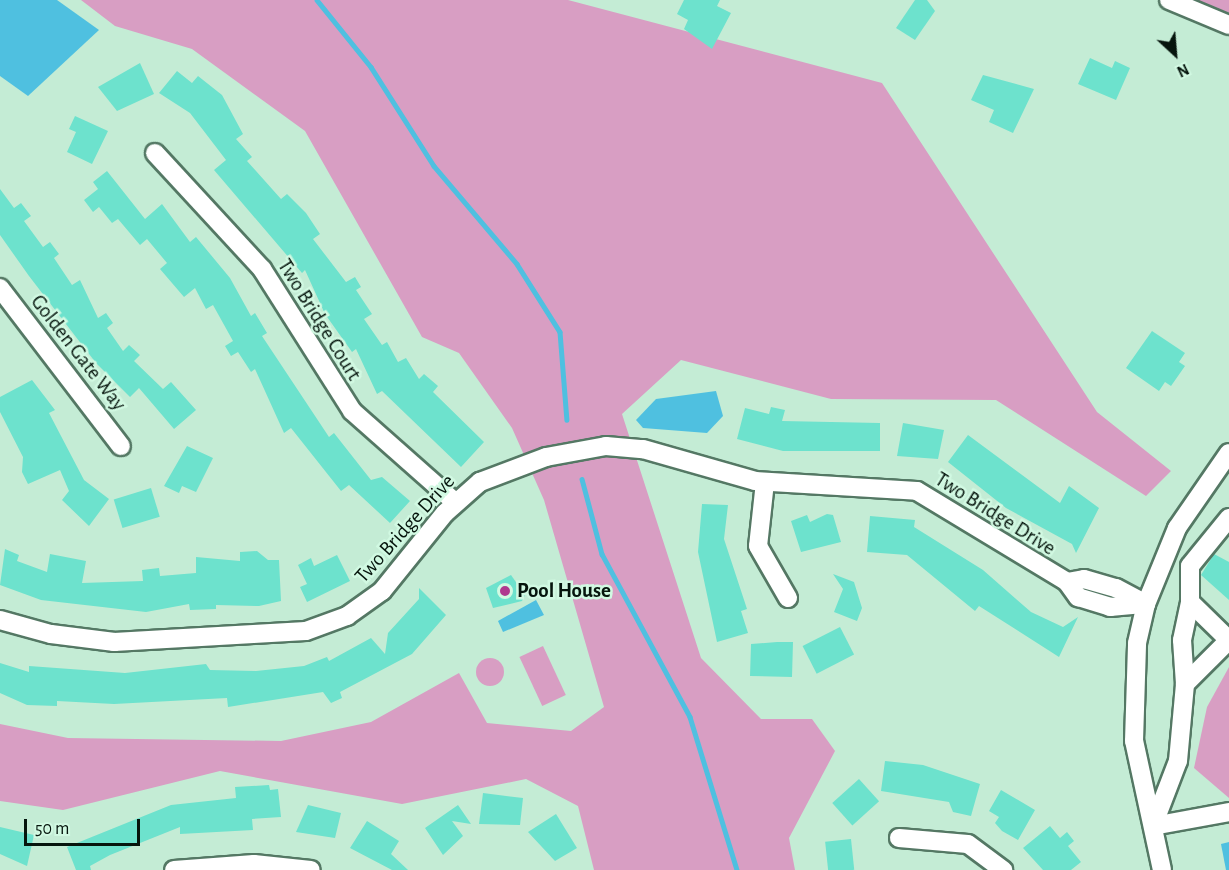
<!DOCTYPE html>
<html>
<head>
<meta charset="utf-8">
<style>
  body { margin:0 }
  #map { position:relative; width:1229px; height:870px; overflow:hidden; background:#c4ecd5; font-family:"Alegreya Sans",sans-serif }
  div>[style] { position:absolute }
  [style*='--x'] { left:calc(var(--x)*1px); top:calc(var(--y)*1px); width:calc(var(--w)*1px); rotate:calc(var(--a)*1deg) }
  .green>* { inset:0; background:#d89ec3; transform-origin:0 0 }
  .round { border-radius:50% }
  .water>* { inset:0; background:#4fc0e0 }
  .stream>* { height:4.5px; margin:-2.25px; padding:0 2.25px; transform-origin:2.25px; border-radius:2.25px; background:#4fc0e0 }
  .building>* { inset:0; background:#6de2cd; transform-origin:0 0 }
  .roads { filter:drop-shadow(2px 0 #547864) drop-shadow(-2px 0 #547864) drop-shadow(0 2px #547864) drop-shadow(0 -2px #547864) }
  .minor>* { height:18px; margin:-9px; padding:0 9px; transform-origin:9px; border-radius:9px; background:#fff }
  .dots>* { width:16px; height:16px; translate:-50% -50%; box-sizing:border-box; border:3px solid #d1f9e2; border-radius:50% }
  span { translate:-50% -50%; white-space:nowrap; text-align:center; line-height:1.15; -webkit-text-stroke:5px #d1f9e2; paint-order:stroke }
  .street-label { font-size:21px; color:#06150d }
  .poi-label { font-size:21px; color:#06150d; font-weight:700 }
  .left { translate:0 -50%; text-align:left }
  .north { position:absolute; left:1145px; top:24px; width:60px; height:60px; -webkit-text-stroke:4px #d1f9e2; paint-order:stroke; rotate:154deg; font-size:16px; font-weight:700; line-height:24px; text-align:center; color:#06150d }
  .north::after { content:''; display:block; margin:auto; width:21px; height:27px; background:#06150d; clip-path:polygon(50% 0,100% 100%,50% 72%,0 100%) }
  .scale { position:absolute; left:24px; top:819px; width:116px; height:27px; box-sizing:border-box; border:3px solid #06150d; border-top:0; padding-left:8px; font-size:18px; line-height:21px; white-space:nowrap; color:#06150d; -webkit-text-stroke:4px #d1f9e2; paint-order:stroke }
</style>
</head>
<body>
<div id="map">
  <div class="green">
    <i style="clip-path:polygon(81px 0,568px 0,882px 83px,1097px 412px,1171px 471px,1146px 496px,996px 400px,831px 399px,681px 360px,622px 414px,701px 658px,761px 719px,812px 719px,835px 751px,789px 838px,795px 870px,594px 870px,578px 806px,526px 779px,402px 804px,220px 771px,63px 810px,0 801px,0 724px,68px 738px,281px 741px,371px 722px,459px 673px,487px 723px,571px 731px,604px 707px,544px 500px,512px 428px,459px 353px,422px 337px,305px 131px,192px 49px,115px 26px)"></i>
    <i style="clip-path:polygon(1187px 0,1229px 0,1229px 17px)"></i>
    <i style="left:543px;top:646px;width:54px;height:26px;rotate:65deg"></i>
    <i class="round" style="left:476px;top:658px;width:28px;height:28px"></i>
    <i style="clip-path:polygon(1229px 667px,1229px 798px,1194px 768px,1207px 707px)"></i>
  </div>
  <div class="water">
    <i style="clip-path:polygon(0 0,57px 0,99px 30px,28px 96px,0 76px)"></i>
    <i style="clip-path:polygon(716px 391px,723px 416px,707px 433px,643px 428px,636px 420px,656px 399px)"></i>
    <i style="clip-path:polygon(536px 600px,544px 615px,503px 632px,498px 621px)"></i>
    <i style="clip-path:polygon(1229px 842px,1229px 870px,1226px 870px,1221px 844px)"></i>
  </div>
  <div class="stream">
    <i style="--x:317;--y:0;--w:86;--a:51.1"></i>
    <i style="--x:371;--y:67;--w:117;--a:57.5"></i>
    <i style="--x:434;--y:166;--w:128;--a:49.7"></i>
    <i style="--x:517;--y:264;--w:80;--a:57.7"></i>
    <i style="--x:560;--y:332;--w:88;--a:85.5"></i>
    <i style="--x:582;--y:479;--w:78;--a:75.1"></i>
    <i style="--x:602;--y:554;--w:185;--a:61.6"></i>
    <i style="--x:690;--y:717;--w:160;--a:72.9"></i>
  </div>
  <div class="building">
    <i style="clip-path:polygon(684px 0,720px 0,717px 6px,731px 13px,712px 49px,684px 29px,688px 20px,677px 14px)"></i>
    <i style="clip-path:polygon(915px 0,927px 0,935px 11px,915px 40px,896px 28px)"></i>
    <i style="clip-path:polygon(1090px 58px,1112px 68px,1115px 61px,1130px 68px,1116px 100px,1078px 84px)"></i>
    <i style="clip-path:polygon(140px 63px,154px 94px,117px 111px,98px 87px)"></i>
    <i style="clip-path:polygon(177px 71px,192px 83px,198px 76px,222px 95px,243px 134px,236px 139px,252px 157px,247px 161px,281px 199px,287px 194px,306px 213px,320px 234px,313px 239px,346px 282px,355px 277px,361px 287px,356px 290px,372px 314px,364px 319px,382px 345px,387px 342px,398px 362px,406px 358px,419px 379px,424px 374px,438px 386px,433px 392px,484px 442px,461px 467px,382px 391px,377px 394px,356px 349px,352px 352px,325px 314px,305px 270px,302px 273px,214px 170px,226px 160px,190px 113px,159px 93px)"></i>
    <i style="clip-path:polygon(983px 75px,1034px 89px,1013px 133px,989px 122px,994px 110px,971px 100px)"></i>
    <i style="clip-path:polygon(75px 116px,108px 131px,92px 164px,67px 152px,76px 132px,69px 129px)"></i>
    <i style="clip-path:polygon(107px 171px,145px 219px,162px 204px,190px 242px,196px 237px,230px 278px,251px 316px,255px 313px,267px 333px,262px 336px,329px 437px,334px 433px,371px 480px,382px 477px,410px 501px,390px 523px,349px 485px,341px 491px,291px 428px,284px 433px,255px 369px,251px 372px,238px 352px,231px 356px,225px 346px,233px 341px,213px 305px,206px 309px,195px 288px,184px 297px,160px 269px,167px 263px,147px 239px,140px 245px,118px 219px,112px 223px,99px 207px,93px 212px,84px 200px,98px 189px,93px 182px)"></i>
    <i style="clip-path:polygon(0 189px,14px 208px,21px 203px,31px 216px,24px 221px,43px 247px,50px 242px,59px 254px,54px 258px,72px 285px,80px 280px,98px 318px,106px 313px,113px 323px,107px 328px,123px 351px,129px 345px,140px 355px,134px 361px,163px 389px,171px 382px,196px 410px,174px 429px,139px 388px,130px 397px,96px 363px,29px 276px,0 235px)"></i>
    <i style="clip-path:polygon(1152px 331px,1185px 353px,1179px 362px,1185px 366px,1171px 386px,1165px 382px,1159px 391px,1126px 368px)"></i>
    <i style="clip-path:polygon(32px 380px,55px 410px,49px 413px,84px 480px,109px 499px,89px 526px,62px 500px,69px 491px,60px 470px,28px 484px,22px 472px,23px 457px,0 412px,0 397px)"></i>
    <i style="clip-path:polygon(771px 407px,785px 410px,782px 421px,880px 423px,880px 451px,783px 451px,737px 439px,745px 408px,769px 414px)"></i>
    <i style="clip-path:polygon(903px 423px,944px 430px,938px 459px,897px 456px)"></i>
    <i style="clip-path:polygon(968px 435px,1060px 503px,1069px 486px,1099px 508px,1076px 553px,1072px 544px,1006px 508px,948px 462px)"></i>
    <i style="clip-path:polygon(187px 446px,213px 458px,196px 492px,182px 486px,179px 493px,164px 486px)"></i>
    <i style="left:151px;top:488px;width:30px;height:39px;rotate:73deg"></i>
    <i style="clip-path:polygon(702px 504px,728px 505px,724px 539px,747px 609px,741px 611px,748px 633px,717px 642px,698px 552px)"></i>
    <i style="clip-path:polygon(827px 514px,833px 515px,841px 542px,801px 552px,791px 521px,807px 515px,810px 522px)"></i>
    <i style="clip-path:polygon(870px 516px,915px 520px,914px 527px,983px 570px,1031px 612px,1063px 627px,1078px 617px,1059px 657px,979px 606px,975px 611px,907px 555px,867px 552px)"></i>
    <i style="clip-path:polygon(5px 549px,19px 555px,17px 561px,47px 572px,50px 554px,86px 561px,82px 583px,143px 581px,142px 570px,159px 568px,160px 576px,196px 573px,196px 557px,240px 561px,240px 552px,257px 551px,268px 560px,279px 560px,281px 601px,259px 606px,216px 605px,216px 609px,190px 610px,189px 604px,146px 612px,41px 600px,0 585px)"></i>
    <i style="clip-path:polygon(1214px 554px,1229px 562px,1229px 600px,1201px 575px)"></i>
    <i style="clip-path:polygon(337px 555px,350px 581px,307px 602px,300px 587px,307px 584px,298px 565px,311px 558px,314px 566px)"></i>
    <i style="clip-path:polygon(833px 574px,854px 582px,862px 608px,857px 621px,834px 612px,843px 589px)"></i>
    <i style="clip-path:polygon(511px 575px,525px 595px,522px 601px,493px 608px,486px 588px)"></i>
    <i style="clip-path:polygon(419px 588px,446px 615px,412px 654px,340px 692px,342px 698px,331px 703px,323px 692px,228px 707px,227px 698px,114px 704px,57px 701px,57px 706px,27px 705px,0 693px,0 663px,29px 672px,29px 666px,125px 673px,206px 664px,210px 670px,256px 671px,304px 666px,327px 657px,329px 661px,371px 638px,385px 654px,388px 633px,419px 599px)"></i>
    <i style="left:840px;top:627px;width:31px;height:42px;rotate:63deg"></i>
    <i style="clip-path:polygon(777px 642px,793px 642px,792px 677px,750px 676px,751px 644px)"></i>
    <i style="clip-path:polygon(885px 761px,923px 765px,980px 784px,971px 816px,953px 812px,949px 802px,881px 791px)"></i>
    <i style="left:859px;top:779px;width:30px;height:36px;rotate:48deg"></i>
    <i style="clip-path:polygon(269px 785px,270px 790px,278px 789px,281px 817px,252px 819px,253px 830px,180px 834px,180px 827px,110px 855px,90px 866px,91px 870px,76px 870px,67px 847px,171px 805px,236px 798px,235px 787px)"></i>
    <i style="clip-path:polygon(1001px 790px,1035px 810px,1018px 840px,1002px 831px,995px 823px,999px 817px,989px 811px)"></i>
    <i style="clip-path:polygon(483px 793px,523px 798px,520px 825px,479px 824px)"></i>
    <i style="clip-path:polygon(308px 805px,341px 813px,335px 838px,296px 832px)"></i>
    <i style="clip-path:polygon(458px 805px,471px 824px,452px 821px,463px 836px,443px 855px,425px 828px)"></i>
    <i style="clip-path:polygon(556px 814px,577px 848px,555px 861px,528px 832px)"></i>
    <i style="clip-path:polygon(367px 821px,399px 841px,391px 854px,408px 870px,392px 870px,350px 848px)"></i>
    <i style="clip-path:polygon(1050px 826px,1060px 838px,1067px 832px,1074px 841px,1068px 846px,1081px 862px,1071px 870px,1043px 870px,1023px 848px)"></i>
    <i style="clip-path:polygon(0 827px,34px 835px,27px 866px,0 854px)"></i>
    <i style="left:851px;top:839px;width:31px;height:26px;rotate:84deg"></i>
  </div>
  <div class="roads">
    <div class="minor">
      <i style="--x:1169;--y:0;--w:65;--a:22.6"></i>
      <i style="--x:155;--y:153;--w:158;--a:47.3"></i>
      <i style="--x:262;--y:269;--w:168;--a:57.6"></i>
      <i style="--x:352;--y:411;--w:137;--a:41.5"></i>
      <i style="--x:0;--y:288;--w:199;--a:52.6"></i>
      <i style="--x:765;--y:482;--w:64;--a:96.2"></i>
      <i style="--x:758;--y:546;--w:60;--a:60"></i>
      <i style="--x:1067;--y:582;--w:17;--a:-10"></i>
      <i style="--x:1084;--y:579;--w:33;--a:16"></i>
      <i style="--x:1116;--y:588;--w:34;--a:28"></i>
      <i style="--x:1190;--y:602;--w:36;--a:-90"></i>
      <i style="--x:1190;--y:566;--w:62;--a:-50.9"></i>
      <i style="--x:0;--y:620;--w:53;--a:15.4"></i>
      <i style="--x:51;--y:634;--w:64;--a:7.2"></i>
      <i style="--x:114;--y:642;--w:192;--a:-3.3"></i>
      <i style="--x:306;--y:631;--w:44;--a:-20.1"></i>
      <i style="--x:347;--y:616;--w:43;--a:-35.5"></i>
      <i style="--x:382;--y:591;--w:100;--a:-51.1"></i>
      <i style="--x:445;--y:513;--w:47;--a:-41.5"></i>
      <i style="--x:480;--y:482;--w:71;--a:-20.7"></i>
      <i style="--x:546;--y:457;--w:61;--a:-10.4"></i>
      <i style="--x:606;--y:446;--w:37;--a:5"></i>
      <i style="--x:643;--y:449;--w:116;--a:15.9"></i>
      <i style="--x:755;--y:481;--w:162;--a:3.5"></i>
      <i style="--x:917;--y:491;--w:175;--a:31.2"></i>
      <i style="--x:1067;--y:582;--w:19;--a:54"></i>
      <i style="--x:1078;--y:597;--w:34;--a:17"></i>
      <i style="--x:1110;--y:607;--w:36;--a:-5"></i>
      <i style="--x:1185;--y:684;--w:62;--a:-45"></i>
      <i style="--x:1153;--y:826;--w:70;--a:-69"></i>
      <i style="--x:1178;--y:761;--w:77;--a:-84.8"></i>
      <i style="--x:1185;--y:684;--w:44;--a:-93.9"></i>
      <i style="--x:1182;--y:640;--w:39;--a:-78"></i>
      <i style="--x:1190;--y:602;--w:54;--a:44.3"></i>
      <i style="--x:1153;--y:826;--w:77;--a:-10.4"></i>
      <i style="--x:899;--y:838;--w:69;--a:5"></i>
      <i style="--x:968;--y:844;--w:44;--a:36.6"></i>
      <i style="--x:174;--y:870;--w:80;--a:-4.3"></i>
      <i style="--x:254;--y:864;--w:57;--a:6"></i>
      <i style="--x:1162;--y:870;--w:132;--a:-102.2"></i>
      <i style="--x:1134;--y:741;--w:98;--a:-88.2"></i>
      <i style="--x:1137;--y:643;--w:40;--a:-77"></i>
      <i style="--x:1146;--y:604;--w:82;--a:-67.8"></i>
      <i style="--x:1177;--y:528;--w:91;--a:-55.3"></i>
    </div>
  </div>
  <div class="dots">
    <i style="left:505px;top:591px;background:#af388f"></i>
  </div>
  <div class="street-label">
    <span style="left:319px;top:320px;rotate:58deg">Two Bridge Court</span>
    <span style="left:78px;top:353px;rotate:52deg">Golden Gate Way</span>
    <span style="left:995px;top:514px;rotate:32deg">Two Bridge Drive</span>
    <span style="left:405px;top:529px;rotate:-48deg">Two Bridge Drive</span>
  </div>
  <div class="poi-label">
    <span class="left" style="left:517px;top:591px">Pool House</span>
  </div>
  <div class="north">N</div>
  <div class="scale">50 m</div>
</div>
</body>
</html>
